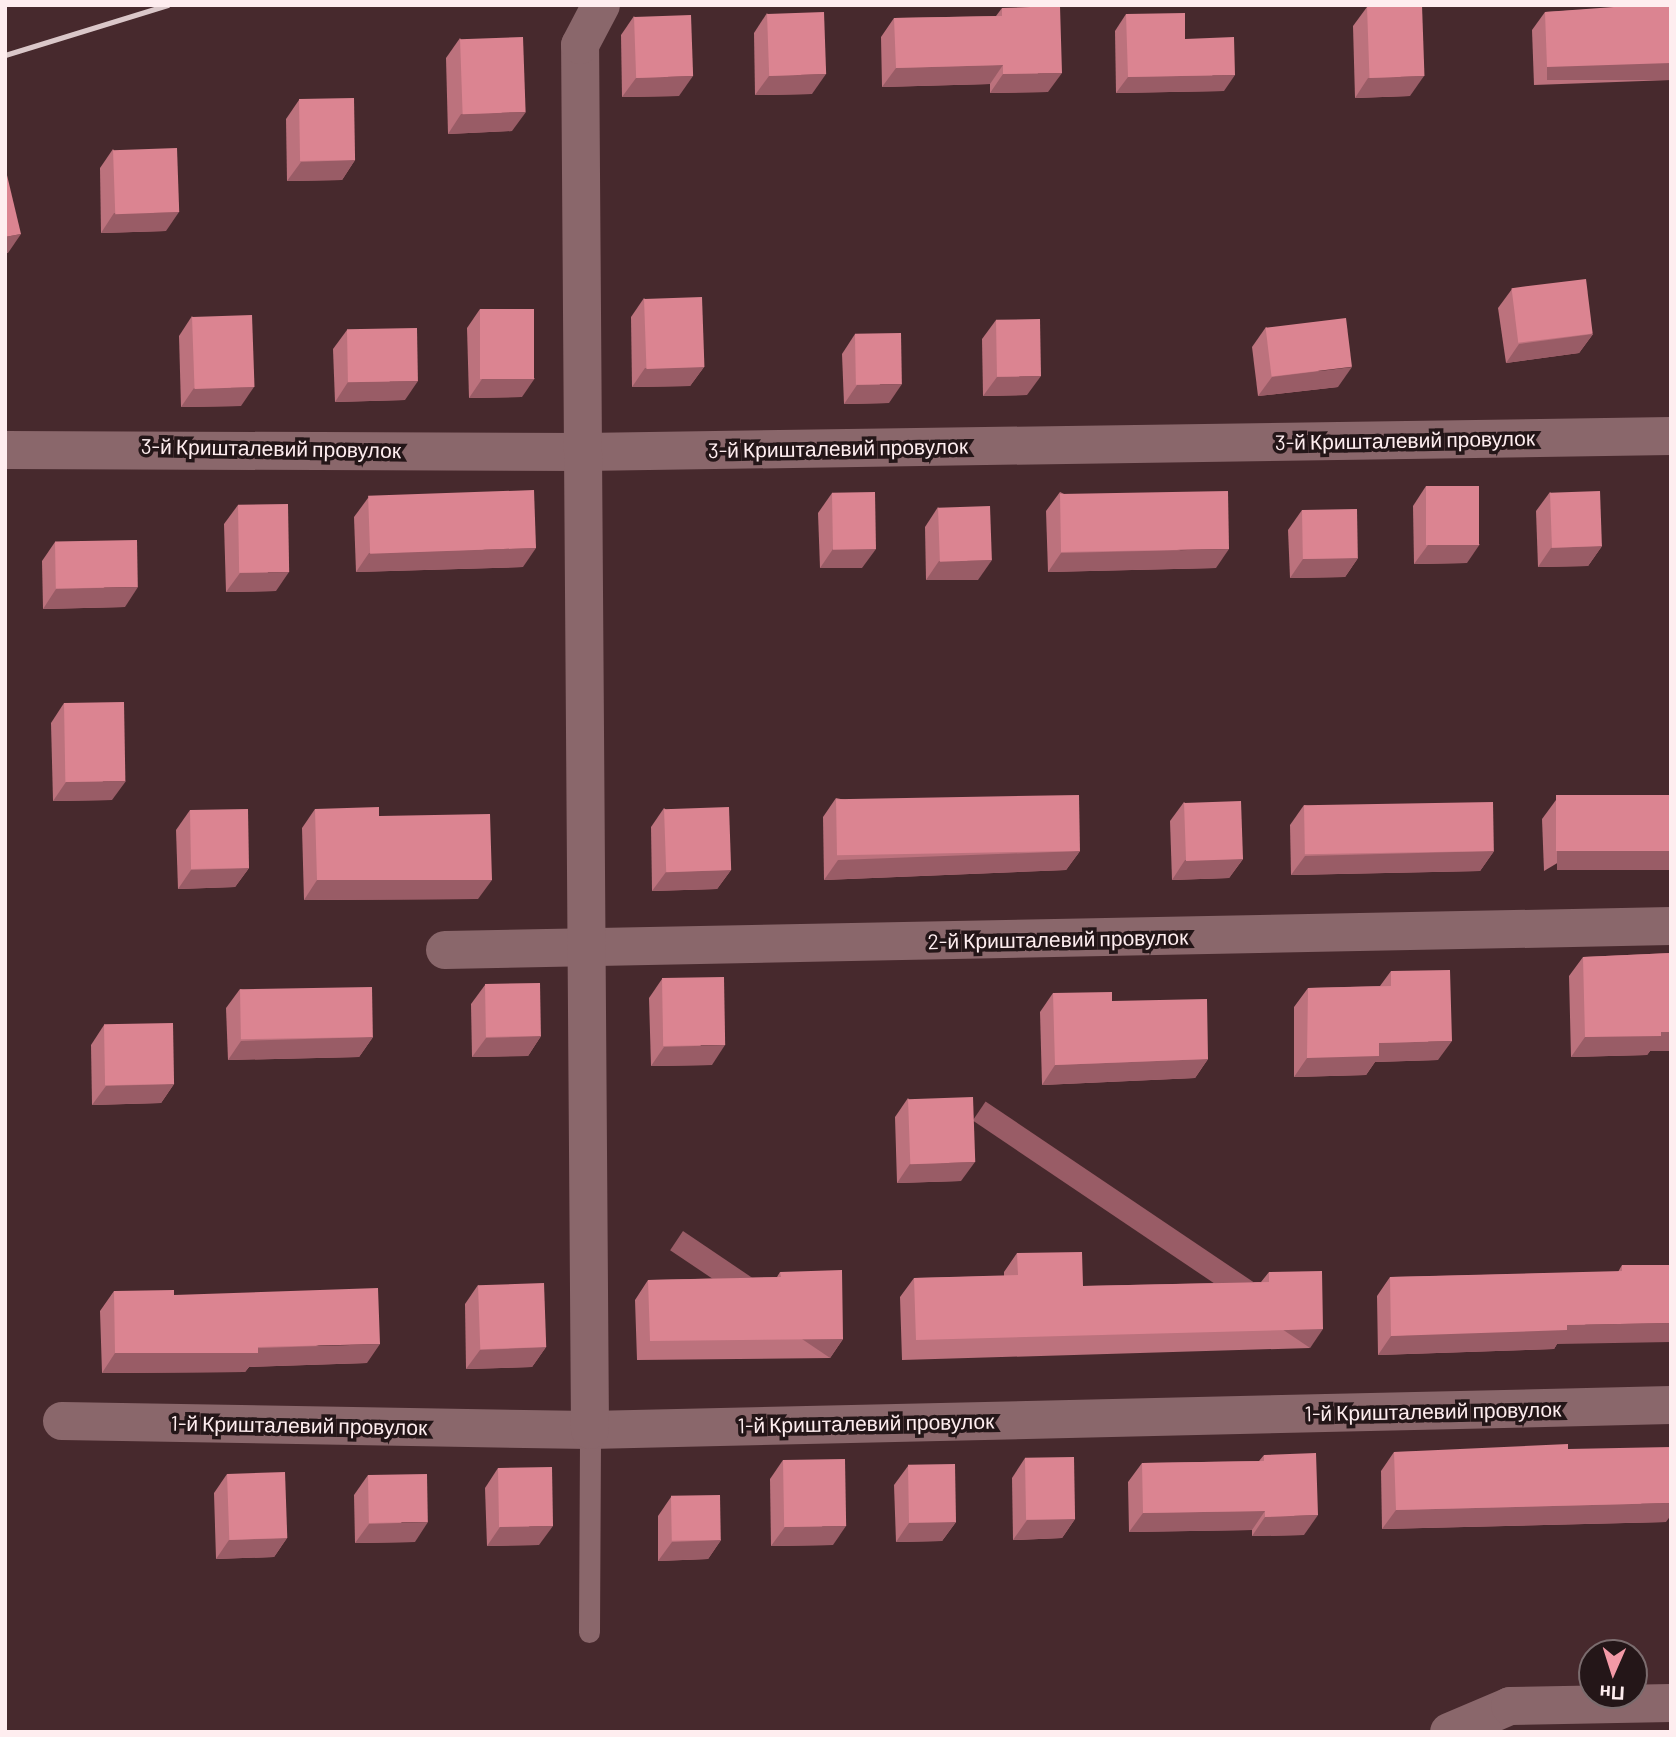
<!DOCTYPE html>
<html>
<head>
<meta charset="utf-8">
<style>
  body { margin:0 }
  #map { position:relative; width:1676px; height:1737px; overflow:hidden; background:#47292d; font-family:Barlow,sans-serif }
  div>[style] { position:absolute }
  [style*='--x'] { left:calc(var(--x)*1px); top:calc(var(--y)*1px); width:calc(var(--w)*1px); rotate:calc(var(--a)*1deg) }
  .service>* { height:21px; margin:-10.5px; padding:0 10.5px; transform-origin:10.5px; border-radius:10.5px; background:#8a676b }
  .minor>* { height:38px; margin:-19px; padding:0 19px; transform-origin:19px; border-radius:19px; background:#8a676b }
  .rail>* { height:5px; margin:-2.5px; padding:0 2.5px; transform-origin:2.5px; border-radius:2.5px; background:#dac7c9 }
  .wall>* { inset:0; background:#bc727d }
  .shaded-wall>* { inset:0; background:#995c66; transform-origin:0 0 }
  .building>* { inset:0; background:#db8491; transform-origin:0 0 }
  span { translate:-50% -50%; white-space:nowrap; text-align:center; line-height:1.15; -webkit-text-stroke:7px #241618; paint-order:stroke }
  .street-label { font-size:21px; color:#feedef }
  .frame { position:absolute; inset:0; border:7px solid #feedef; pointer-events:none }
  .north { position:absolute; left:1578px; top:1639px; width:70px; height:70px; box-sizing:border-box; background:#241618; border:2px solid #7b6c6e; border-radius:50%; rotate:183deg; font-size:19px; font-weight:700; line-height:28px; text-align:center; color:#feedef }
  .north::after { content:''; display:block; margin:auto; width:24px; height:32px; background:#f39aa7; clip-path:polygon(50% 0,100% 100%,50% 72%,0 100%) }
</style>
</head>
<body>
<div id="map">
  <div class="service">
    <i style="--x:589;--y:1632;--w:202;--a:-89.7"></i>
  </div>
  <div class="minor">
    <i style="--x:5;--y:450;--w:578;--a:0.2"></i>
    <i style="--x:583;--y:452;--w:1088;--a:-0.84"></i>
    <i style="--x:445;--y:950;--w:1226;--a:-1.12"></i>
    <i style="--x:62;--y:1421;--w:528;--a:0.98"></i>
    <i style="--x:590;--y:1430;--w:1081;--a:-1.32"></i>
    <i style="--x:590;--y:1430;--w:1385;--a:-90.41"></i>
    <i style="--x:580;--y:45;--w:45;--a:-62.3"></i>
    <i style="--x:1449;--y:1732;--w:66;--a:-23.1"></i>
    <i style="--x:1510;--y:1706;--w:161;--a:-1.1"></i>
  </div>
  <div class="rail">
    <i style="--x:5;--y:55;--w:170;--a:-17.1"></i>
  </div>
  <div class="wall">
    <i style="clip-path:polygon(1671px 5px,1671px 80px,1534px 85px,1532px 30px,1545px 12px)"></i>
    <i style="clip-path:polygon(1367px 7px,1410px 96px,1355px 98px,1353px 26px)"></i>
    <i style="clip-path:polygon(1002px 8px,1048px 92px,990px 93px,990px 84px,882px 87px,881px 37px,894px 18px,996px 16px)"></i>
    <i style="clip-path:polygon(767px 13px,812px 94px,755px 95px,754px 33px)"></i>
    <i style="clip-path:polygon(1126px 14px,1185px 39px,1224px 91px,1116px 93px,1115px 31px)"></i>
    <i style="clip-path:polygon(634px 16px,679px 96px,622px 97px,621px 35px)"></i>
    <i style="clip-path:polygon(460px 38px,512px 131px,448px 134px,446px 58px)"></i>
    <i style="clip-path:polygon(299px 100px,355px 160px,342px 180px,287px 181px,286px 119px)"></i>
    <i style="clip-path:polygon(113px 149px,166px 231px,101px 233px,100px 168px)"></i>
    <i style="clip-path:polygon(1512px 289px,1593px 334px,1579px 353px,1506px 363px,1498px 308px)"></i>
    <i style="clip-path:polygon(644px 298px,704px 367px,690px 386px,632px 387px,631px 317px)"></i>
    <i style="clip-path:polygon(480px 309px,522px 397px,469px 398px,467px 328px)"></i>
    <i style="clip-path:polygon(192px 316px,241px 406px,181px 407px,179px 336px)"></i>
    <i style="clip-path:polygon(996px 320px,1027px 395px,983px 396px,982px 339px)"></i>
    <i style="clip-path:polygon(1266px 327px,1338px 387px,1258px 396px,1252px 347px)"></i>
    <i style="clip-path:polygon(347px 330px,405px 400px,335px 402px,333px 349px)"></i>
    <i style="clip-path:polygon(855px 334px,889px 403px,844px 404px,842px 354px)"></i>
    <i style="clip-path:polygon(1426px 486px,1467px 563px,1414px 564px,1413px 506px)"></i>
    <i style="clip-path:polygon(1060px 492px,1216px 568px,1048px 572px,1046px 511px)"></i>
    <i style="clip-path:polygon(1550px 492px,1602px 546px,1588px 566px,1538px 567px,1536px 511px)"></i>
    <i style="clip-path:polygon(832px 493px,862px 568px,820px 568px,818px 513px)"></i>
    <i style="clip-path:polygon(368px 498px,523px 567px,356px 572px,354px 517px)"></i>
    <i style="clip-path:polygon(238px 505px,276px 591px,226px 592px,224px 524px)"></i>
    <i style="clip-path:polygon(938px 507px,978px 580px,926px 580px,925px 527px)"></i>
    <i style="clip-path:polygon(1302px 510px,1358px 558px,1345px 577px,1290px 578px,1288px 530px)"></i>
    <i style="clip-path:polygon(55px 542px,125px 607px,43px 609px,42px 561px)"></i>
    <i style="clip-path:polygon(64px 703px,112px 800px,53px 801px,51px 723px)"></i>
    <i style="clip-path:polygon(1671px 795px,1544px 871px,1542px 819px,1556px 800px)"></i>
    <i style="clip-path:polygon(836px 798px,1080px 851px,1066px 870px,824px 880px,823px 817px)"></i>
    <i style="clip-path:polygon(1184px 802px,1243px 859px,1229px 878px,1172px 880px,1170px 821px)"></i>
    <i style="clip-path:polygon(1304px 805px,1494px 851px,1480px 871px,1291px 875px,1290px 825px)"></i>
    <i style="clip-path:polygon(664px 808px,731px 870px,717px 889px,652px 891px,651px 827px)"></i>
    <i style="clip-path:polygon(315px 809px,379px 816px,478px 899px,304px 900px,302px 828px)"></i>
    <i style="clip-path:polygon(190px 810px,249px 868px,235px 887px,178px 889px,176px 830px)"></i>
    <i style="clip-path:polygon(1671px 953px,1671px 1051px,1650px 1051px,1647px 1055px,1571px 1057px,1569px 976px,1583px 957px)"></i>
    <i style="clip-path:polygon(1391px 971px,1438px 1060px,1375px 1062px,1366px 1075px,1294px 1077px,1294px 1007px,1308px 988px,1380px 986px)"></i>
    <i style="clip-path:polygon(662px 979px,712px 1065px,651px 1066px,649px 998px)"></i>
    <i style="clip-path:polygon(485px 985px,541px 1036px,528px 1056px,472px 1057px,471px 1004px)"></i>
    <i style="clip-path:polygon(240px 989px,373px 1037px,359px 1057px,228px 1060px,226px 1008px)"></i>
    <i style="clip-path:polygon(1053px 993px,1112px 1001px,1208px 1059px,1195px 1078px,1042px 1085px,1040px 1012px)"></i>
    <i style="clip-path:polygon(104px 1025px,174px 1084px,161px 1103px,92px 1105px,91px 1045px)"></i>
    <i style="clip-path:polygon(908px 1098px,961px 1181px,897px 1183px,895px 1117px)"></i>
    <i style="clip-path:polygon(1017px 1253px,1083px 1286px,1261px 1282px,1269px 1272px,1310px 1348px,902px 1360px,900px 1297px,914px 1278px,1004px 1276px,1004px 1272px)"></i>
    <i style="clip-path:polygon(1622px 1265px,1671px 1265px,1557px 1344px,1554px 1349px,1378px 1355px,1377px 1296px,1390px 1277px,1618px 1272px)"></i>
    <i style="clip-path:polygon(780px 1272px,843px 1339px,830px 1358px,637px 1360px,635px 1300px,648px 1280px,777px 1277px)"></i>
    <i style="clip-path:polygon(478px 1285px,546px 1347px,532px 1367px,466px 1369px,465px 1304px)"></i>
    <i style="clip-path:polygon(114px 1291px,174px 1295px,367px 1363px,249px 1367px,245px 1372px,102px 1373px,100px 1311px)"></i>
    <i style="clip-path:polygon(1568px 1449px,1666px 1522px,1382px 1529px,1381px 1471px,1394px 1452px)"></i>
    <i style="clip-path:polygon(1264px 1455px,1304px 1535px,1252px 1536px,1252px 1530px,1129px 1532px,1128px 1482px,1142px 1463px,1259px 1461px)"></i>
    <i style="clip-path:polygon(1025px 1458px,1075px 1519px,1062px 1538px,1013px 1540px,1012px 1478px)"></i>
    <i style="clip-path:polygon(783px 1460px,833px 1545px,771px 1546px,770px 1479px)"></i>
    <i style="clip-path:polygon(908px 1466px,956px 1522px,942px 1541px,896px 1542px,894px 1485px)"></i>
    <i style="clip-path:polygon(498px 1468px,539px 1545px,487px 1546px,485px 1488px)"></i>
    <i style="clip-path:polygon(227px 1474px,287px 1538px,274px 1557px,216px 1559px,214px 1493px)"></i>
    <i style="clip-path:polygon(368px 1475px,415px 1542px,355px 1543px,354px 1495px)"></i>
    <i style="clip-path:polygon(671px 1497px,721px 1540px,708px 1559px,658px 1561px,658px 1516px)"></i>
  </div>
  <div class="shaded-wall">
    <i style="left:1671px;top:63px;width:17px;height:124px;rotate:90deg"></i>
    <i style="clip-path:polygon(1003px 65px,990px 84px,882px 87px,896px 68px)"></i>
    <i style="clip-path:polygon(1062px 73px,1048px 92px,990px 93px,1003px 74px)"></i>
    <i style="clip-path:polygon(826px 74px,812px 94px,755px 95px,769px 76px)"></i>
    <i style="clip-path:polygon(1235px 75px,1224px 91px,1116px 93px,1128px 77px)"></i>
    <i style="clip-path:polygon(693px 76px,679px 96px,622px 97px,636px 78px)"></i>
    <i style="clip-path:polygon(1424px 76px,1410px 96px,1355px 98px,1368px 78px)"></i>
    <i style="clip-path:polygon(526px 112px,512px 131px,448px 134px,461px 114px)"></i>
    <i style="clip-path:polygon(355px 160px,342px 180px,287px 181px,301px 162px)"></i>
    <i style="clip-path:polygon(179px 212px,166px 231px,101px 233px,114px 213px)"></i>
    <i style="clip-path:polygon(21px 234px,8px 253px,5px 253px,5px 237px)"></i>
    <i style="clip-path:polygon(1593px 334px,1579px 353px,1506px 363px,1519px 344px)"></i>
    <i style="clip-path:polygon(704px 367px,690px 386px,632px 387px,645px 368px)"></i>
    <i style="clip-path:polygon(1352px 367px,1338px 387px,1258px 396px,1272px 377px)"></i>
    <i style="clip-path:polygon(1041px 376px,1027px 395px,983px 396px,997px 377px)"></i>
    <i style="clip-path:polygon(535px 378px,522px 397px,469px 398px,482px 379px)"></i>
    <i style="clip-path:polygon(418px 381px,405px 400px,335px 402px,348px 382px)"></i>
    <i style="clip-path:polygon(902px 384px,889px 403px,844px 404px,857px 385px)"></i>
    <i style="clip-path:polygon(254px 387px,241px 406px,181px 407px,194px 388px)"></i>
    <i style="clip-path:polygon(1480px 544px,1467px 563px,1414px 564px,1428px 545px)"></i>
    <i style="clip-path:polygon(1602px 546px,1588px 566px,1538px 567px,1551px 548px)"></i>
    <i style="clip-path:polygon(536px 548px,523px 567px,356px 572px,369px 553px)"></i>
    <i style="clip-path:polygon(833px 549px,876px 549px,862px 568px,820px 568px)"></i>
    <i style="clip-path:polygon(1229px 549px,1216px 568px,1048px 572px,1061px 553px)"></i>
    <i style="clip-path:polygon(1358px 558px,1345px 577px,1290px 578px,1303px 559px)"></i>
    <i style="clip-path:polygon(992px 560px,978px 580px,926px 580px,939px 561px)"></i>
    <i style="clip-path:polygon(289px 572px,276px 591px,226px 592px,240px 573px)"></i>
    <i style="clip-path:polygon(138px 587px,125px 607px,43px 609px,56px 589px)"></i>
    <i style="clip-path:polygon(126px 781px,112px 800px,53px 801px,66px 782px)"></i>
    <i style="clip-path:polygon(1080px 851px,1066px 870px,824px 880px,838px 860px)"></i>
    <i style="clip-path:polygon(1494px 851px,1480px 871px,1291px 875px,1305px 856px)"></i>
    <i style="left:1671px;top:851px;width:19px;height:114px;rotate:90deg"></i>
    <i style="clip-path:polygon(1243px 859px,1229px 878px,1172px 880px,1185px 860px)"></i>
    <i style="clip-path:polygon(249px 868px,235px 887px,178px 889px,191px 870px)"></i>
    <i style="clip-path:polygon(731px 870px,717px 889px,652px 891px,666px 872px)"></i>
    <i style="clip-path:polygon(317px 880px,492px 880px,478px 899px,304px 900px)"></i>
    <i style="clip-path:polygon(1661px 1032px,1671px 1032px,1671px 1051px,1650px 1051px,1647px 1055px,1571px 1057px,1585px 1037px)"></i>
    <i style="clip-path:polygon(541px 1036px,528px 1056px,472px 1057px,486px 1038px)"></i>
    <i style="clip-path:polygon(373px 1037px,359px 1057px,228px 1060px,241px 1041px)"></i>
    <i style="clip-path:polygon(1452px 1041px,1438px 1060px,1375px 1062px,1366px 1075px,1294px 1077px,1307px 1058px,1379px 1043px)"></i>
    <i style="clip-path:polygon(725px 1045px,712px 1065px,651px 1066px,664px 1047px)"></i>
    <i style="clip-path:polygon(1208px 1059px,1195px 1078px,1042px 1085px,1055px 1065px)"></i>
    <i style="clip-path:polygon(174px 1084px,161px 1103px,92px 1105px,106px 1086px)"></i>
    <i style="clip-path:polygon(975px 1162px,961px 1181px,897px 1183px,910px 1164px)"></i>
    <i style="clip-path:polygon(1671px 1323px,1671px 1342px,1557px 1344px,1554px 1349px,1378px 1355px,1391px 1336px,1567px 1325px)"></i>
    <i style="left:1323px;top:1329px;width:23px;height:407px;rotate:124deg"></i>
    <i style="left:843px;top:1339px;width:23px;height:193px;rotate:124deg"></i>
    <i style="clip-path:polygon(380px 1344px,367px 1363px,249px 1367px,245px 1372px,102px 1373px,115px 1353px)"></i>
    <i style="clip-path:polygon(546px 1347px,532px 1367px,466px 1369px,480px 1350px)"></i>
    <i style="clip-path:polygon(1671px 1503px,1671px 1515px,1666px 1522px,1382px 1529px,1396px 1510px)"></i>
    <i style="clip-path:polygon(1265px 1511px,1252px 1530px,1129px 1532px,1143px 1513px)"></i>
    <i style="clip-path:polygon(1318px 1515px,1304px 1535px,1252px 1536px,1265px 1517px)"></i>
    <i style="clip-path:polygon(1075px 1519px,1062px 1538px,1013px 1540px,1027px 1520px)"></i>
    <i style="clip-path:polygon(428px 1522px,415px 1542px,355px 1543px,369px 1524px)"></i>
    <i style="clip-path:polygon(956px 1522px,942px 1541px,896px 1542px,909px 1523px)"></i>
    <i style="clip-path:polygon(553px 1526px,539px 1545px,487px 1546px,500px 1527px)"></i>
    <i style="clip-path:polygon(846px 1526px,833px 1545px,771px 1546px,785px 1527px)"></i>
    <i style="clip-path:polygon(287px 1538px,274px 1557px,216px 1559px,229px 1540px)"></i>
    <i style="clip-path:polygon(721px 1540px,708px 1559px,658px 1561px,672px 1542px)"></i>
  </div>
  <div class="building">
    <i style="left:1422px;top:5px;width:71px;height:55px;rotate:88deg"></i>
    <i style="clip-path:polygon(1641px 5px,1671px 5px,1671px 63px,1547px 67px,1545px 12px)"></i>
    <i style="clip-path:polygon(1060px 6px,1062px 73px,1003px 74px,1003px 65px,896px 68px,894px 18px,1002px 16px,1002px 8px)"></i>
    <i style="left:824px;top:12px;width:62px;height:57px;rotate:88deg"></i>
    <i style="clip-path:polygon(1185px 13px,1185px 39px,1234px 37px,1235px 75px,1128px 77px,1126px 14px)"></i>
    <i style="left:691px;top:15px;width:61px;height:57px;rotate:88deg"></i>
    <i style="left:523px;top:37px;width:75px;height:63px;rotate:88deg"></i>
    <i style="left:354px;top:98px;width:62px;height:55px;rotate:89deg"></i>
    <i style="left:177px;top:148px;width:64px;height:64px;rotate:88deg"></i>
    <i style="clip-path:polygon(5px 171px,6px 171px,21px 234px,5px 237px)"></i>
    <i style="left:1586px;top:279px;width:55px;height:75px;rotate:83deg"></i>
    <i style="left:702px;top:297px;width:70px;height:58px;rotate:88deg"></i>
    <i style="left:480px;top:309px;width:54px;height:70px"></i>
    <i style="left:252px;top:315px;width:72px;height:60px;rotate:88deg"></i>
    <i style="left:1346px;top:318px;width:49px;height:81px;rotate:83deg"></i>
    <i style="left:1040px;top:319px;width:57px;height:44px;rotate:89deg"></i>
    <i style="left:417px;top:328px;width:53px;height:70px;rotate:89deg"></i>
    <i style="left:901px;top:333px;width:51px;height:46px;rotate:89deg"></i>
    <i style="left:1426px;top:486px;width:53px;height:59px"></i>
    <i style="left:534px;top:490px;width:58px;height:166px;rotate:88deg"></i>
    <i style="left:1228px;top:491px;width:58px;height:168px;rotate:89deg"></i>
    <i style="left:1600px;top:491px;width:55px;height:50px;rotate:88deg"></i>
    <i style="left:875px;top:492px;width:57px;height:43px;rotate:89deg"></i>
    <i style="left:288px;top:504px;width:68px;height:50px;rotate:89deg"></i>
    <i style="left:990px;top:506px;width:54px;height:52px;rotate:88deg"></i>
    <i style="left:1357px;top:509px;width:49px;height:55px;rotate:89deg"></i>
    <i style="left:137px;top:540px;width:47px;height:82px;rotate:89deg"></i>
    <i style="left:124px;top:702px;width:79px;height:60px;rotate:89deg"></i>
    <i style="left:1079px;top:795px;width:56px;height:243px;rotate:89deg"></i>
    <i style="left:1671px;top:795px;width:56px;height:115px;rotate:90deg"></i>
    <i style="left:1241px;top:801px;width:58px;height:57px;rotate:88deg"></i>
    <i style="left:1493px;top:802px;width:49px;height:189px;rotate:89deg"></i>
    <i style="clip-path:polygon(379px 807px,379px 816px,490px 814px,492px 880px,317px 880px,315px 809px)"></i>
    <i style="left:729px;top:807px;width:63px;height:65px;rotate:88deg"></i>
    <i style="left:248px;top:809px;width:59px;height:58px;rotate:89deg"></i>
    <i style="clip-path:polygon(1671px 953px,1671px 1032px,1661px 1032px,1661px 1036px,1585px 1037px,1583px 957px)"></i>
    <i style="clip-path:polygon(1450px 970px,1452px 1041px,1379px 1043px,1379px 1056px,1307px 1058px,1308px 988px,1391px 986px,1391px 971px)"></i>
    <i style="left:724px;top:977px;width:68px;height:62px;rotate:89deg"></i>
    <i style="left:540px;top:983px;width:53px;height:55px;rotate:89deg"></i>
    <i style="left:372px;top:987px;width:50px;height:132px;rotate:89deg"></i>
    <i style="clip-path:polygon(1112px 992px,1112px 1001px,1207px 999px,1208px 1059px,1055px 1065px,1053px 993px)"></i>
    <i style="left:173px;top:1023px;width:61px;height:69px;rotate:89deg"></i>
    <i style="left:973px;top:1097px;width:65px;height:65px;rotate:88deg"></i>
    <i style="clip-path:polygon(1082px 1252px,1083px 1286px,1269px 1282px,1269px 1272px,1322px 1271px,1323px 1329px,916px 1340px,914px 1278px,1018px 1275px,1017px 1253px)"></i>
    <i style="clip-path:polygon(1622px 1265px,1671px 1265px,1671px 1323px,1567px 1325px,1567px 1330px,1391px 1336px,1390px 1277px,1622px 1271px)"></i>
    <i style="clip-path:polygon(842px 1270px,843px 1339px,650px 1341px,648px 1280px,781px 1277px,780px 1272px)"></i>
    <i style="left:544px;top:1283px;width:64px;height:66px;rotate:88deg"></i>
    <i style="clip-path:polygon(378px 1288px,380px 1344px,258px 1347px,258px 1353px,115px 1353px,114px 1291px,174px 1290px,174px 1295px)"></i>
    <i style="clip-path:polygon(1568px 1444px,1568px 1449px,1671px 1447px,1671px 1503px,1396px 1510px,1394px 1452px)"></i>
    <i style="clip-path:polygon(1316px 1453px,1318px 1515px,1265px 1517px,1265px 1511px,1143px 1513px,1142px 1463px,1264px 1461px,1264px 1455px)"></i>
    <i style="left:1074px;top:1457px;width:62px;height:49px;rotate:89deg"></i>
    <i style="left:845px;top:1459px;width:67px;height:62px;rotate:89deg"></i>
    <i style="left:955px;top:1464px;width:58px;height:47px;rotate:89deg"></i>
    <i style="left:552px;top:1467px;width:59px;height:54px;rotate:89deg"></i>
    <i style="left:285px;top:1472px;width:66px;height:58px;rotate:88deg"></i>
    <i style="left:427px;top:1474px;width:48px;height:59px;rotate:89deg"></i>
    <i style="left:720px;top:1495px;width:45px;height:49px;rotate:89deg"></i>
  </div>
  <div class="street-label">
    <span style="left:1405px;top:440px;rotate:-1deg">3-й Кришталевий провулок</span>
    <span style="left:271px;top:448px;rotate:1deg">3-й Кришталевий провулок</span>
    <span style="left:838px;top:448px;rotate:-1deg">3-й Кришталевий провулок</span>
    <span style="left:1058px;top:939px;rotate:-1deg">2-й Кришталевий провулок</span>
    <span style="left:1433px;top:1411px;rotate:-1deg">1-й Кришталевий провулок</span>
    <span style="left:866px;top:1423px;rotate:-1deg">1-й Кришталевий провулок</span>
    <span style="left:299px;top:1425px;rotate:1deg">1-й Кришталевий провулок</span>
  </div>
  <div class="frame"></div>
  <div class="north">Пн</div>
</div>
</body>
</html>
